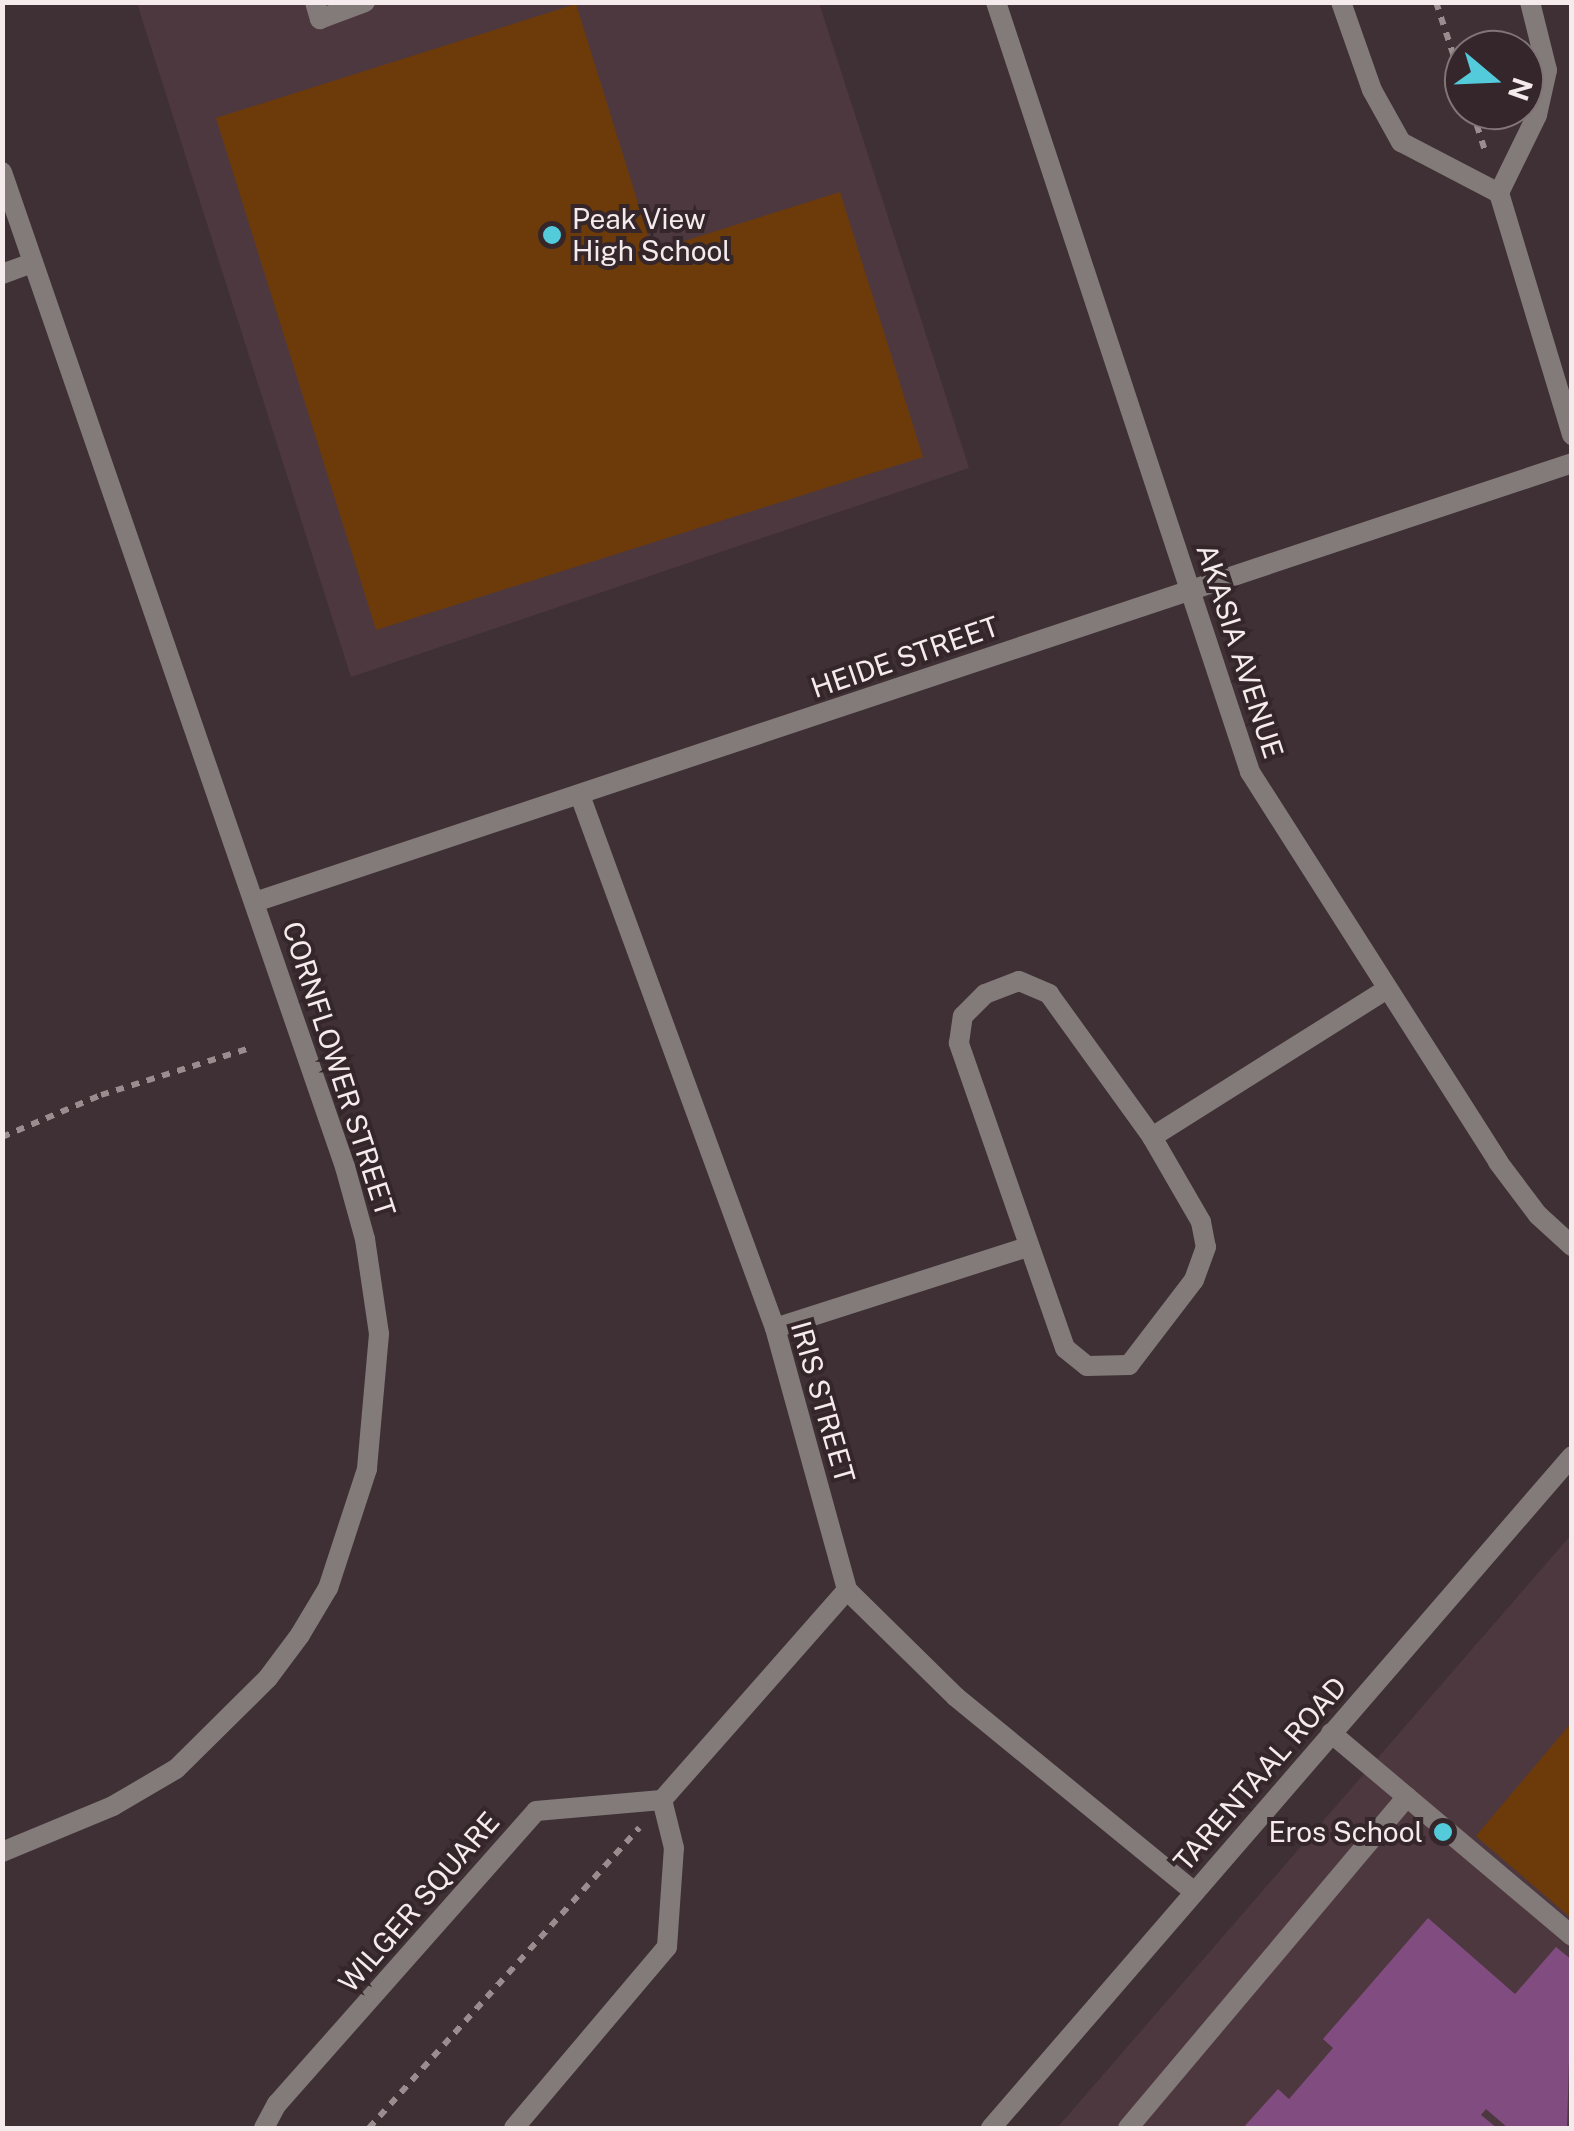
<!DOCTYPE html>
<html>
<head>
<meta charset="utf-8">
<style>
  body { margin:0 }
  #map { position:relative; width:1574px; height:2131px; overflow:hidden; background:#3f3035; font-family:"Public Sans",sans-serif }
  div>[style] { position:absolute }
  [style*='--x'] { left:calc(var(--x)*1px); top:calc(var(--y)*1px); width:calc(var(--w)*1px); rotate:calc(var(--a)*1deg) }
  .built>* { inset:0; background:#4e383f }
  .green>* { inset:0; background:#6d3b09 }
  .building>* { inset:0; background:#814c7f }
  .path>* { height:6px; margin-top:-3px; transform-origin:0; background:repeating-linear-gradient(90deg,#998d90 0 8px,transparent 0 16px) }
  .service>* { height:20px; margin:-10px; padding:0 10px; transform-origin:10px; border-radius:10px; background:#837b7a }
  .minor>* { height:20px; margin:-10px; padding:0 10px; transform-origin:10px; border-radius:10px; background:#837b7a }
  .tertiary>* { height:20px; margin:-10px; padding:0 10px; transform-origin:10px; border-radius:10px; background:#837b7a }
  .dots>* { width:28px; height:28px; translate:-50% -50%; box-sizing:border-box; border:5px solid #34262a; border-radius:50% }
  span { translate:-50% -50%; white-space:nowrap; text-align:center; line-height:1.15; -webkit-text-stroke:8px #34262a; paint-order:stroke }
  .poi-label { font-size:28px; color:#f5ebed }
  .left { translate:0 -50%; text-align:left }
  .right { translate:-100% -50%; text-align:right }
  .street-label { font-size:28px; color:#f5ebed }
  .frame { position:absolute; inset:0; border:5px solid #f5ebed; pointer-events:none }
  .north { position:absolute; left:1444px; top:30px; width:100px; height:100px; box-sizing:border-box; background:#34262a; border:2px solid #817578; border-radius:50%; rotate:109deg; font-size:28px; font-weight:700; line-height:40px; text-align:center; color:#f5ebed }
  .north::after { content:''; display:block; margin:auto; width:35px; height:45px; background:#53cbdb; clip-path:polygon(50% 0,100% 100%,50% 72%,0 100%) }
</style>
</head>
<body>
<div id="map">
  <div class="built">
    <i style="clip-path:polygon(137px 3px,819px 3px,969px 468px,351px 677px)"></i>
    <i style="clip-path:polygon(1571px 1535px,1571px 2128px,1057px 2128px)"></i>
  </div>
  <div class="green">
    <i style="clip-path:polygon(576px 4px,653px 251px,840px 192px,923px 457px,376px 630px,216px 118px)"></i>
    <i style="clip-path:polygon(1571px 1723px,1571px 1918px,1476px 1836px)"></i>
  </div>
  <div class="building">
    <i style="clip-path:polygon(1428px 1918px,1515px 1994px,1556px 1947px,1572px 1960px,1567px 2128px,1508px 2128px,1486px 2109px,1481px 2115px,1497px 2128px,1243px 2128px,1278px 2089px,1289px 2099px,1333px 2048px,1323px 2039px)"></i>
  </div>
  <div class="path">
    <i style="--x:1436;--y:2;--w:89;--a:71.8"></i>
    <i style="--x:1472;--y:110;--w:46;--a:72.3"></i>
    <i style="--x:2;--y:1137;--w:108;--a:-23"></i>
    <i style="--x:101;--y:1095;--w:156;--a:-17.5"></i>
    <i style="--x:369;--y:2128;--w:404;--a:-48"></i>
  </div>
  <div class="service">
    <i style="--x:315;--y:2;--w:18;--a:74"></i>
    <i style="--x:320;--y:19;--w:48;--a:-20.7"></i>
    <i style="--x:1331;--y:1733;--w:315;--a:40.1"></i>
    <i style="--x:1128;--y:2128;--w:433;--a:-49.9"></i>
  </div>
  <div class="minor">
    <i style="--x:996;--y:2;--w:811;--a:71.74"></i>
    <i style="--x:1250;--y:772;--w:462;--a:57.5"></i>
    <i style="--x:1498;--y:1162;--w:66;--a:53"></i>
    <i style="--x:1538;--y:1215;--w:46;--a:42.4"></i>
    <i style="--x:1341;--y:2;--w:93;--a:70.6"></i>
    <i style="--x:1372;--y:90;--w:60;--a:60.9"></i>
    <i style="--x:1401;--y:142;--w:110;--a:27.5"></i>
    <i style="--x:1530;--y:2;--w:70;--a:76"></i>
    <i style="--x:1547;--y:70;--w:46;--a:102.5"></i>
    <i style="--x:1537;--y:115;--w:87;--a:116"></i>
    <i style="--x:1499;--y:193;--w:253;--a:73.2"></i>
    <i style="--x:2;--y:274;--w:33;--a:-20"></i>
    <i style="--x:581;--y:798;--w:564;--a:69.9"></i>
    <i style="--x:775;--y:1328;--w:272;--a:74.6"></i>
    <i style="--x:847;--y:1590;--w:153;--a:44.5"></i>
    <i style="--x:956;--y:1697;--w:308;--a:39.3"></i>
    <i style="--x:255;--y:902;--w:1388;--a:-18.43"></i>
    <i style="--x:1019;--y:981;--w:33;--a:23"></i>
    <i style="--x:1049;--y:994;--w:176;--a:54.2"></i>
    <i style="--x:1152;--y:1137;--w:98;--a:60"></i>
    <i style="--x:1201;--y:1222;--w:25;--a:79"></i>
    <i style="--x:1206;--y:1247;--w:35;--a:110"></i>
    <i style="--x:1194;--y:1280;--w:107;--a:127.4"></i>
    <i style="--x:1129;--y:1365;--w:42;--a:178.6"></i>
    <i style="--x:1087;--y:1366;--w:28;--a:-141"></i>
    <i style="--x:1065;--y:1348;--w:323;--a:-109.2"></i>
    <i style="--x:959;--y:1043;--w:27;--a:-82"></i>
    <i style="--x:963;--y:1016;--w:31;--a:-45"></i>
    <i style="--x:985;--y:994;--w:36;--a:-21"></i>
    <i style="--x:1152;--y:1137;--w:278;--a:-32.2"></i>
    <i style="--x:775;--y:1328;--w:265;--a:-17.8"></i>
    <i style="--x:264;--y:2128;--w:27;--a:-62"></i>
    <i style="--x:277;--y:2104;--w:391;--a:-48.5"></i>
    <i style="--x:536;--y:1811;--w:126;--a:-5"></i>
    <i style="--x:514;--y:2128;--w:237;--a:-49.8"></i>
    <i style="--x:667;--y:1947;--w:99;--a:-86"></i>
    <i style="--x:674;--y:1848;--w:49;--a:-104"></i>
    <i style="--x:662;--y:1800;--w:280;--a:-48.6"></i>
    <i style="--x:991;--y:2128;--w:888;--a:-49.15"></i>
  </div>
  <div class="tertiary">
    <i style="--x:2;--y:172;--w:1052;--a:70.98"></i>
    <i style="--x:345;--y:1167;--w:75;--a:74.5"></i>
    <i style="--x:365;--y:1239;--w:96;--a:81.6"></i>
    <i style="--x:379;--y:1334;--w:136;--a:95.1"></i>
    <i style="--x:367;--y:1469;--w:125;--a:108.1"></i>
    <i style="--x:328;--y:1588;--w:55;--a:120.8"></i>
    <i style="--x:300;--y:1635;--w:54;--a:126.7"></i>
    <i style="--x:268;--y:1678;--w:129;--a:135.3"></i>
    <i style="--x:176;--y:1769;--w:73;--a:149.6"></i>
    <i style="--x:113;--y:1806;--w:120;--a:157.5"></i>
  </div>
  <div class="dots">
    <i style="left:552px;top:235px;background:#53cbdb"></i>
    <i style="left:1443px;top:1832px;background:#53cbdb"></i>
  </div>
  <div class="poi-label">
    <span class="left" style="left:572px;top:235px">Peak View<br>High School</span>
    <span class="right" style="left:1423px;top:1832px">Eros School</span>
  </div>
  <div class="street-label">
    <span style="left:1240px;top:651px;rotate:72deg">AKASIA AVENUE</span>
    <span style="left:905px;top:657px;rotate:-19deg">HEIDE STREET</span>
    <span style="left:339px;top:1069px;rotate:72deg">CORNFLOWER STREET</span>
    <span style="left:823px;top:1402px;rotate:74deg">IRIS STREET</span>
    <span style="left:1260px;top:1774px;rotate:-49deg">TARENTAAL ROAD</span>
    <span style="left:419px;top:1902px;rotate:-49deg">WILGER SQUARE</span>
  </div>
  <div class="frame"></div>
  <div class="north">N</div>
</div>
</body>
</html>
